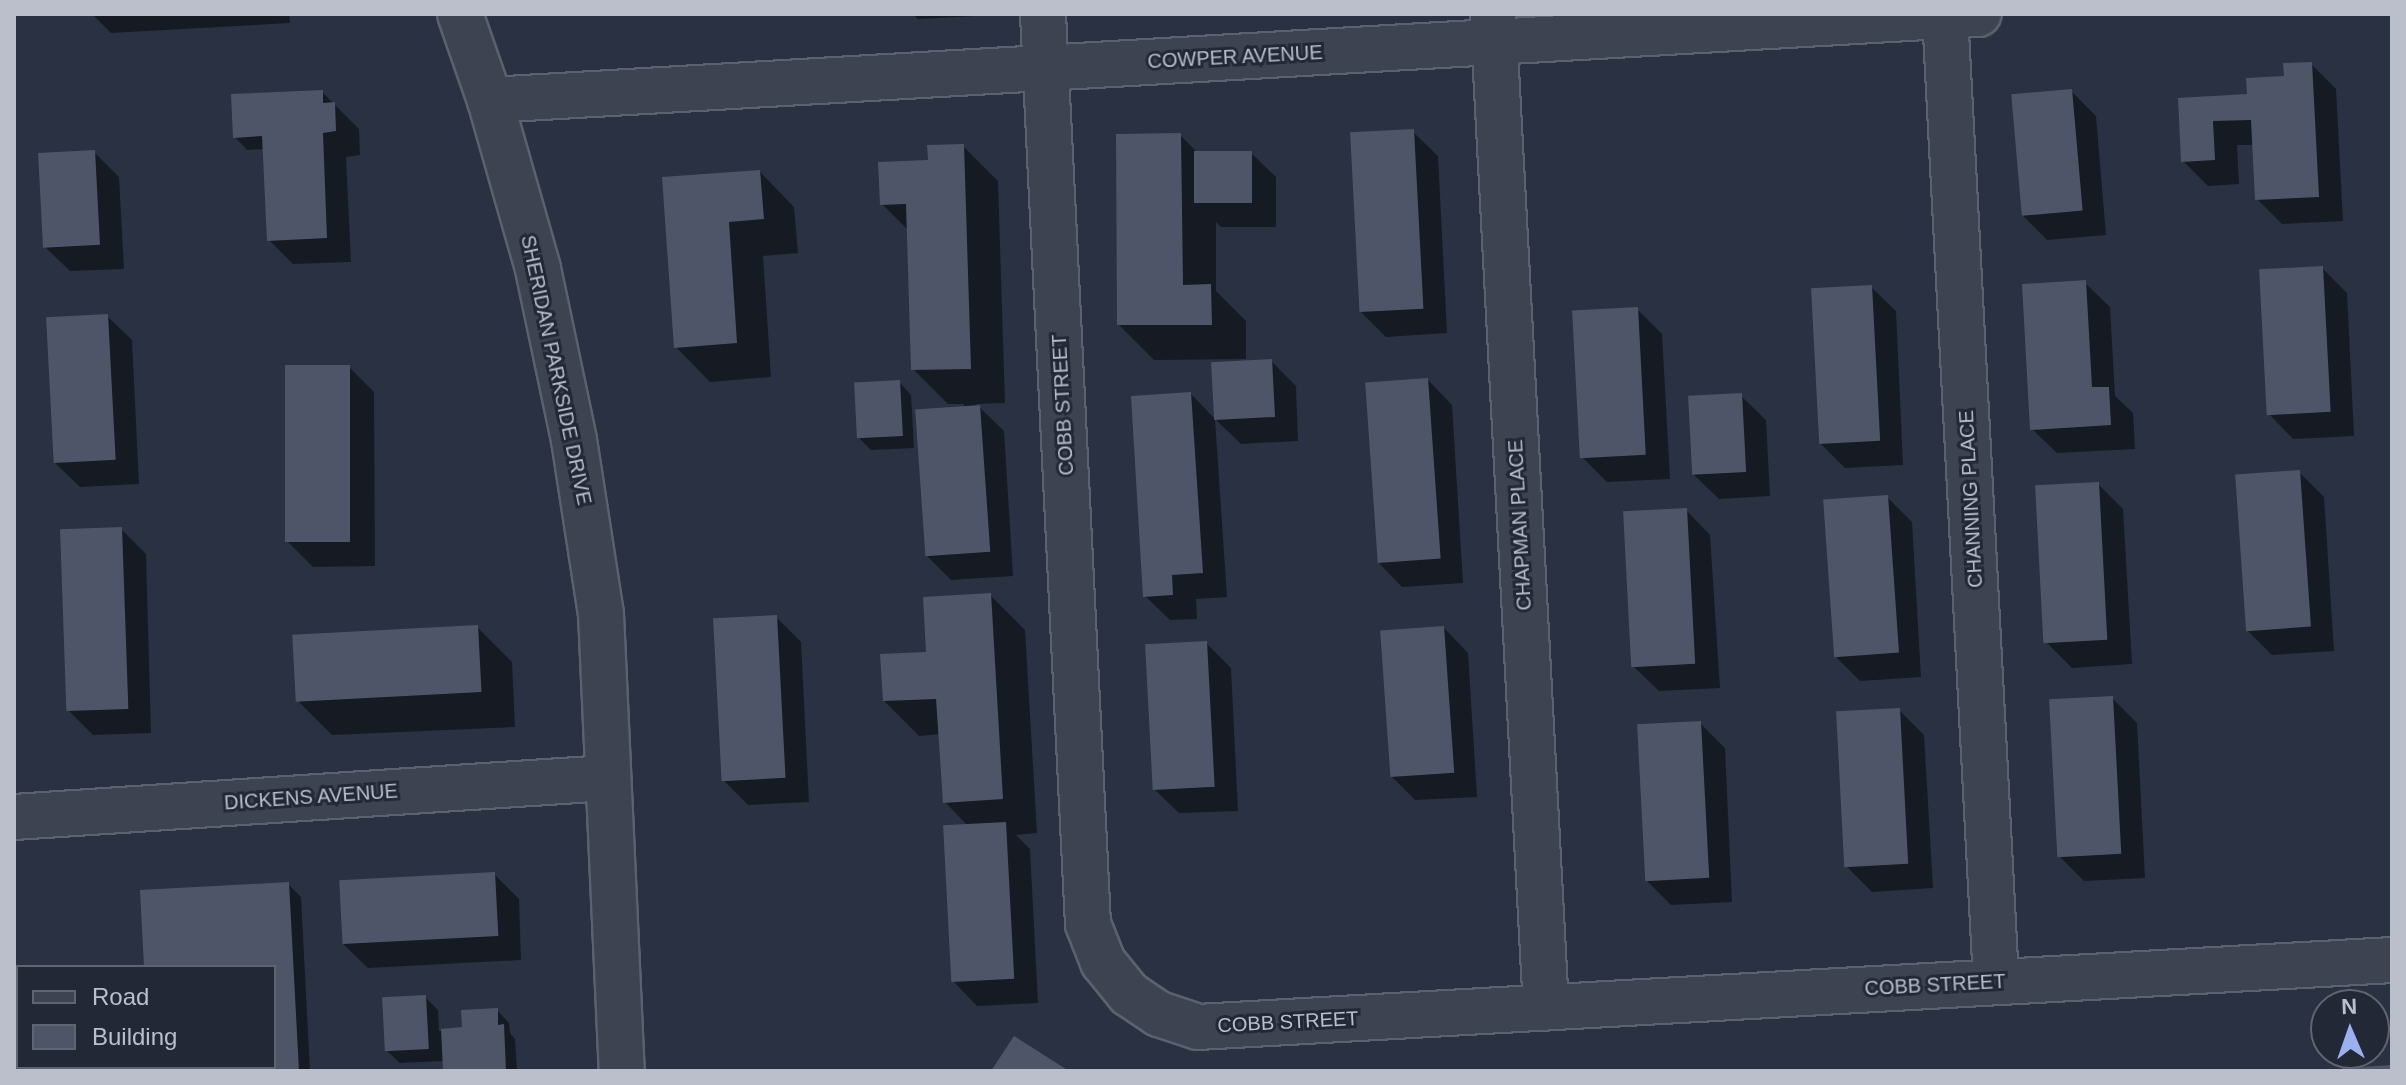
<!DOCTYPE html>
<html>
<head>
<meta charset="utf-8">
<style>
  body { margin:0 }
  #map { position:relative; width:2406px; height:1085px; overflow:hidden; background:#2a3142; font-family:Helvetica,sans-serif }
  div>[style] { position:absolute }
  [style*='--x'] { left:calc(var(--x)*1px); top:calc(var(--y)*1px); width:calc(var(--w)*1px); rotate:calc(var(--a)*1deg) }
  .shadow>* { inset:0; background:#0007 }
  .building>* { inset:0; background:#4f5568; transform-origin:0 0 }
  .roads { filter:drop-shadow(2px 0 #5c616f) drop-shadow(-2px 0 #5c616f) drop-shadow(0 2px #5c616f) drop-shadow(0 -2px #5c616f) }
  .minor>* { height:44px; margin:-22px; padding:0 22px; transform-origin:22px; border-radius:22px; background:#3e4352 }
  span { translate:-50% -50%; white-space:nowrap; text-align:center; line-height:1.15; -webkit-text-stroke:6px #232837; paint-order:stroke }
  .street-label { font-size:20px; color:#bbbfcb }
  .frame { position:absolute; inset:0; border:16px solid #bbbfcb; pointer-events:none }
  .legend { position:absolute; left:16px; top:965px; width:260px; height:104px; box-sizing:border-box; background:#232837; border:2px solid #606472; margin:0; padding:10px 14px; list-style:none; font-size:24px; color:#bbbfcb }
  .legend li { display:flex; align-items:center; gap:16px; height:40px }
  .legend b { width:40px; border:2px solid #606472 }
  .north { position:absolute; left:2310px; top:989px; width:80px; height:80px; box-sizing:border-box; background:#232837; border:2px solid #606472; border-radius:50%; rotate:358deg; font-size:22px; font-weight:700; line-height:32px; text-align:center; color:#bbbfcb }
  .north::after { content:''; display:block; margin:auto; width:28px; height:36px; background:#9cb0f0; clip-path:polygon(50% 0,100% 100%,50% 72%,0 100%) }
</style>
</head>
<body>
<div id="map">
  <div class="shadow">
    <i style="clip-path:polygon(92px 14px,289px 14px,290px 23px,111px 33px)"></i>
    <i style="clip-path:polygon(913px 14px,976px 14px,976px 16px,918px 19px)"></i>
    <i style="clip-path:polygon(2311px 64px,2336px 89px,2343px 221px,2282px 224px,2257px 199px,2254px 145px,2237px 145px,2239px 184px,2208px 186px,2183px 161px,2181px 100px,2250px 96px)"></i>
    <i style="clip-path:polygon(2071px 91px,2096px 116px,2106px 235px,2047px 240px,2022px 215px)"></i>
    <i style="clip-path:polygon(322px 92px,359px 129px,360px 155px,346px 157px,351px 262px,293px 264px,269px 240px,264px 149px,247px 150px,235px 137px)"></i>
    <i style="clip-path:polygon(1413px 132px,1438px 156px,1447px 333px,1386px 337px,1361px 312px)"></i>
    <i style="clip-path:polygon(1180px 135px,1198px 153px,1251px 153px,1276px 177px,1276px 227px,1221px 227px,1216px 222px,1216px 291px,1246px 321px,1246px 359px,1154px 360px,1119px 325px)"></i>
    <i style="clip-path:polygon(963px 146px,998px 181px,1005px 403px,976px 404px,1004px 431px,1013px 576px,951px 580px,926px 555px,964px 404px,948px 404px,913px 369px,909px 231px,882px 204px,930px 162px)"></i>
    <i style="clip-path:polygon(94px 152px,119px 177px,124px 269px,70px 271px,45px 247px)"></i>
    <i style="clip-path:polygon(760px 172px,794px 207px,798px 253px,763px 256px,771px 377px,710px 382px,676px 347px,664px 179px)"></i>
    <i style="clip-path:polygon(2322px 268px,2347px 293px,2354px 436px,2293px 439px,2269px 414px)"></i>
    <i style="clip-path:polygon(2085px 283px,2110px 307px,2115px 396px,2133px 413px,2135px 449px,2057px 453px,2032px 429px)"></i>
    <i style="clip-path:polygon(1871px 287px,1896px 311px,1903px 465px,1845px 468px,1820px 443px)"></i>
    <i style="clip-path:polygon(1637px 309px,1662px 334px,1670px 479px,1607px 482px,1582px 457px)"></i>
    <i style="clip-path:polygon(107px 316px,132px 340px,139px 484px,80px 487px,55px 463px)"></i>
    <i style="clip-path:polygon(1271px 361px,1296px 386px,1298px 441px,1241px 444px,1216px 420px)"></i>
    <i style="clip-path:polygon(349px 367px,374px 392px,375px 566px,313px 567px,288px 542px)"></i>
    <i style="clip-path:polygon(1428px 380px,1452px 405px,1463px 583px,1402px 587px,1378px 562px)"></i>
    <i style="clip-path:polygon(899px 382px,911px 395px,914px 448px,871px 450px,859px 438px)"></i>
    <i style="clip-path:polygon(1191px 394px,1215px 419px,1227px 597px,1196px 599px,1197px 619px,1170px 620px,1145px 596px)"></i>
    <i style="clip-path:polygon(1741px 396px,1766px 420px,1770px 496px,1719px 499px,1694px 475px)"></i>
    <i style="clip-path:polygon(2299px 472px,2324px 497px,2334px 651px,2272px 655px,2247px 630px)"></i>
    <i style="clip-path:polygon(2098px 484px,2123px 509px,2132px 664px,2072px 668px,2047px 643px)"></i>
    <i style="clip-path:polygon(1887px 497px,1912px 522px,1921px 677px,1860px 681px,1835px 656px)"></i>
    <i style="clip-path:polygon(1686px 510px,1710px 535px,1720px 688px,1659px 691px,1634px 667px)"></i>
    <i style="clip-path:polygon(121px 529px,146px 554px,151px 733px,93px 735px,68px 710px)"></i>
    <i style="clip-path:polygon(990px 595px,1025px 630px,1037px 833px,1016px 835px,1030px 849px,1038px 1003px,977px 1006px,953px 981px,968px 826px,945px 802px,941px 734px,919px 736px,884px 701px)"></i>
    <i style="clip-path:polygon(776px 617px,801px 642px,809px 802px,748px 805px,723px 780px)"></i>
    <i style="clip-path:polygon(477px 627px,512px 662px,515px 727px,332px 735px,297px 700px)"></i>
    <i style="clip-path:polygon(1444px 628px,1468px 653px,1477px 797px,1415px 800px,1390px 775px)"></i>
    <i style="clip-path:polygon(1206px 643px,1231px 668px,1238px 811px,1179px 813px,1154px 789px)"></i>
    <i style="clip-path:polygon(2112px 698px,2137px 723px,2145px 878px,2084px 881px,2059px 856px)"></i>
    <i style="clip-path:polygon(1899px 710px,1924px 735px,1933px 888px,1872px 892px,1847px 867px)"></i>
    <i style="clip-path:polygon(1700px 723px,1725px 748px,1732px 902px,1671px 905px,1646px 880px)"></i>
    <i style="clip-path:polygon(494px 874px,519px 899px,521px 960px,368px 968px,343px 944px)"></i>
    <i style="clip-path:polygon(288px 884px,301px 897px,310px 1071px,152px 1071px,151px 1067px,274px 1067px,274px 967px,146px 967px)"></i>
    <i style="clip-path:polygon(425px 997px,438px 1010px,439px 1031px,464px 1029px,497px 1010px,509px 1023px,510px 1033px,515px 1039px,517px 1071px,445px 1071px,444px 1061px,400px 1063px,387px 1051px)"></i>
  </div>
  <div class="building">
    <i style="clip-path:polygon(2312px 62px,2319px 197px,2255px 200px,2251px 120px,2213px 121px,2215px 160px,2181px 162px,2178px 98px,2247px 94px,2246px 78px,2284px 76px,2283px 63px)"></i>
    <i style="left:2072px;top:89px;width:122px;height:61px;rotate:85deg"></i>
    <i style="clip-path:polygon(323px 90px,323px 103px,335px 102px,336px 131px,323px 133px,327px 238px,267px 241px,262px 136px,233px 138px,231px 94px)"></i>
    <i style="left:1414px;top:129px;width:180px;height:64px;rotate:87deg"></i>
    <i style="clip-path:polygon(1181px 133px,1183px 285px,1211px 284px,1212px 325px,1117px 325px,1116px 134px)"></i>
    <i style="clip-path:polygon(964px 144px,971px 369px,911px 370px,906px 204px,880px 205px,878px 162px,928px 160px,927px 145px)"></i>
    <i style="left:95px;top:150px;width:95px;height:57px;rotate:87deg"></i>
    <i style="left:1194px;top:151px;width:58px;height:52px"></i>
    <i style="clip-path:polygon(760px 170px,764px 219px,729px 222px,737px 343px,674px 348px,662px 177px)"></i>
    <i style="left:2323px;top:266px;width:146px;height:64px;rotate:87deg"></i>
    <i style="clip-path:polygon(2086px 280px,2092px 387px,2109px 387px,2111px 425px,2030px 430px,2022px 284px)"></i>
    <i style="left:1872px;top:285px;width:156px;height:61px;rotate:87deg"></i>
    <i style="left:1638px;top:307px;width:148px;height:66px;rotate:87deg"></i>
    <i style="left:108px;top:314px;width:146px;height:62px;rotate:87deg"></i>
    <i style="left:1272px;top:359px;width:58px;height:61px;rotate:87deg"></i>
    <i style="left:350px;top:365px;width:177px;height:65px;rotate:90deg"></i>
    <i style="left:1428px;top:378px;width:181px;height:63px;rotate:86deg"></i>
    <i style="left:900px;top:380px;width:56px;height:46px;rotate:87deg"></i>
    <i style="clip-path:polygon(1191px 392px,1203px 573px,1172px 575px,1173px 595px,1143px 597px,1131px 396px)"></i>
    <i style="left:1742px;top:393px;width:79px;height:54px;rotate:87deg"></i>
    <i style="left:980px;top:405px;width:147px;height:65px;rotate:86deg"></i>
    <i style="left:2300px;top:470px;width:157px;height:65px;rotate:86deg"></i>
    <i style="left:2099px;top:482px;width:158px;height:64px;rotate:87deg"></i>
    <i style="left:1888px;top:495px;width:158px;height:65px;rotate:86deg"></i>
    <i style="left:1687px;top:508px;width:156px;height:64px;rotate:87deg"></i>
    <i style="left:122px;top:527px;width:182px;height:62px;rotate:88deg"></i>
    <i style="clip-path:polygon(991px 593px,1003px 799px,943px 803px,936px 699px,883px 701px,880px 654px,926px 652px,923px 597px)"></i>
    <i style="left:777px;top:615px;width:163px;height:64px;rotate:87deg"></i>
    <i style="left:478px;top:625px;width:67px;height:186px;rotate:87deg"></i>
    <i style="left:1444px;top:626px;width:147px;height:64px;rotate:86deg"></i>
    <i style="left:1207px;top:641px;width:146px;height:62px;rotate:87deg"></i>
    <i style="left:2113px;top:696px;width:158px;height:64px;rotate:87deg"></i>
    <i style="left:1900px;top:708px;width:156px;height:64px;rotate:87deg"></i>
    <i style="left:1701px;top:721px;width:157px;height:64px;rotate:87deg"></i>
    <i style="left:1006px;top:822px;width:157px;height:63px;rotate:87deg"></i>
    <i style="left:495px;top:872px;width:64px;height:156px;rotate:87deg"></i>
    <i style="clip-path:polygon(289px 882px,299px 1071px,150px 1071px,149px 1067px,274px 1067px,274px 967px,144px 967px,140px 890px)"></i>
    <i style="left:426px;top:995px;width:54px;height:44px;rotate:87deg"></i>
    <i style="clip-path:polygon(498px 1008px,498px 1025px,504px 1024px,506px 1071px,443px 1071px,441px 1029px,462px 1027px,461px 1010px)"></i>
    <i style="clip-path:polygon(1014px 1036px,1069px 1071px,991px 1071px)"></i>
    <i style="clip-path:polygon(2392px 1065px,2392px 1071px,2342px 1071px,2342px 1068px)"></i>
  </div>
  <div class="roads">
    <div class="minor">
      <i style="--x:460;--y:14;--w:91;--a:70.8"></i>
      <i style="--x:490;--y:100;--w:176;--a:74.1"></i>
      <i style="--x:538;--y:269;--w:175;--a:78.1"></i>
      <i style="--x:574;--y:440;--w:176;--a:81.2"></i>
      <i style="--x:601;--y:614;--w:457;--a:87.4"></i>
      <i style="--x:1043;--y:14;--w:911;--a:87.17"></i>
      <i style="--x:1088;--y:924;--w:41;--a:68.5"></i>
      <i style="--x:1103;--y:962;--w:41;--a:50.9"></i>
      <i style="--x:1129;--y:994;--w:36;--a:34"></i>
      <i style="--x:1159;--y:1014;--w:41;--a:18.4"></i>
      <i style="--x:1198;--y:1027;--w:1196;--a:-3.21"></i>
      <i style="--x:1493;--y:14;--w:995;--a:86.95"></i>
      <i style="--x:1945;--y:14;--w:969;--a:86.98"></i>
      <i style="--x:490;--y:100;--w:1491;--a:-3.31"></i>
      <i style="--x:14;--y:817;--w:595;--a:-3.76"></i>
    </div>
  </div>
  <div class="street-label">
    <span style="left:1235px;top:57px;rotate:-3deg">COWPER AVENUE</span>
    <span style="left:556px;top:370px;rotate:78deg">SHERIDAN PARKSIDE DRIVE</span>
    <span style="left:1063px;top:405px;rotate:-93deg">COBB STREET</span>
    <span style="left:1971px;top:499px;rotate:-93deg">CHANNING PLACE</span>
    <span style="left:1520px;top:525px;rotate:-93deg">CHAPMAN PLACE</span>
    <span style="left:311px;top:797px;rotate:-4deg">DICKENS AVENUE</span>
    <span style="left:1935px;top:985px;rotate:-3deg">COBB STREET</span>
    <span style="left:1288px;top:1022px;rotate:-3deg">COBB STREET</span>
  </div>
  <div class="frame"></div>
  <ul class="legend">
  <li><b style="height:10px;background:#3e4352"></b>Road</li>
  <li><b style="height:22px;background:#4f5568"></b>Building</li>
  </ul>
  <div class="north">N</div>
</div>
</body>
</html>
